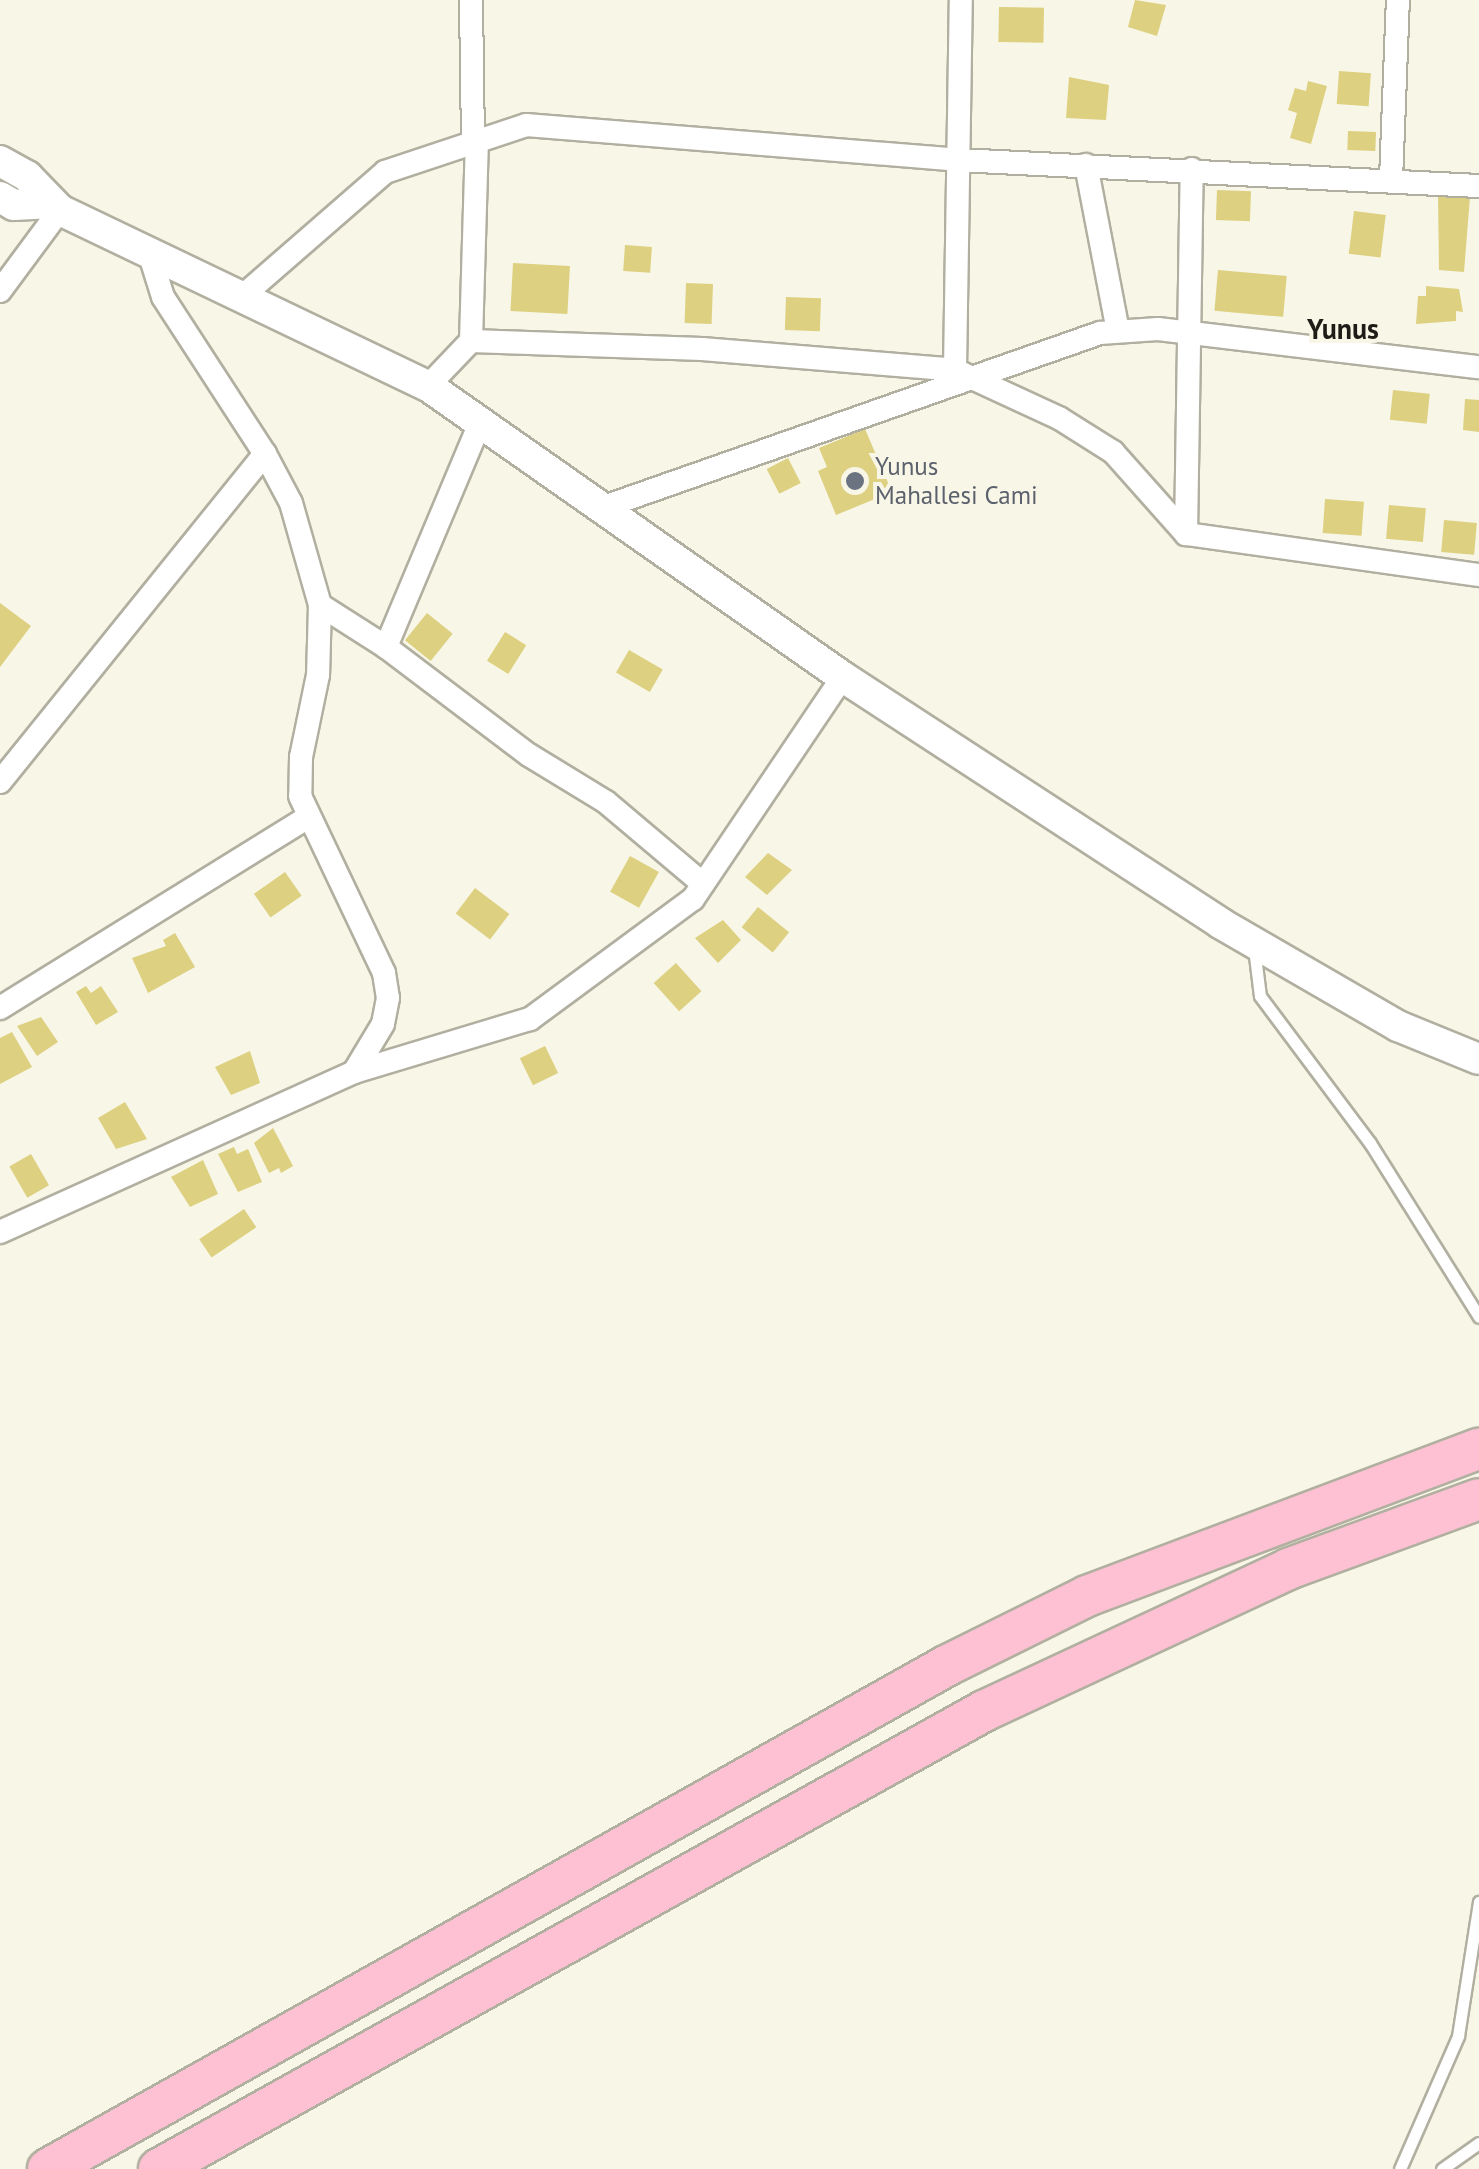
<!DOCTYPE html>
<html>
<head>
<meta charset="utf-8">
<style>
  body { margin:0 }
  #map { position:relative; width:1479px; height:2169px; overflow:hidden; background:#f8f6e6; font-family:"PT Sans",sans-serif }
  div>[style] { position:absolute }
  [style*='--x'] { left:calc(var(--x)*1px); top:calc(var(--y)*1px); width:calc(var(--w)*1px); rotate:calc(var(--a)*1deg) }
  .building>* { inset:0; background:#ddd080; transform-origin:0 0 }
  .roads { filter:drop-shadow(2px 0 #b1afa0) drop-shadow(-2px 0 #b1afa0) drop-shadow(0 2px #b1afa0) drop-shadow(0 -2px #b1afa0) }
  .lane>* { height:11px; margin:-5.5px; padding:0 5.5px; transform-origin:5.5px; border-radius:5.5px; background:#fff }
  .street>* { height:22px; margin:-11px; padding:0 11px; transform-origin:11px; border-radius:11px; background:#fff }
  .secondary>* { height:30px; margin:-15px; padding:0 15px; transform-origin:15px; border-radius:15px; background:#fff }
  .highway>* { height:40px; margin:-20px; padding:0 20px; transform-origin:20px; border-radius:20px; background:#fdc1d3 }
  .dots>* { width:28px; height:28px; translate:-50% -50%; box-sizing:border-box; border:5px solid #f8f6e6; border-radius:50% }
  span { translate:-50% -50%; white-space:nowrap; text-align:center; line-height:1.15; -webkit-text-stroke:8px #f8f6e6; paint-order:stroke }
  .worship-label { font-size:25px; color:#5b616d }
  .left { translate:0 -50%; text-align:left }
  .neighbourhood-label { font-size:28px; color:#1d1c17; font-weight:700 }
</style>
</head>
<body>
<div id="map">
  <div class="building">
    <i style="clip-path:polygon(1135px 0,1166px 5px,1157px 36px,1128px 27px)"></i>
    <i style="left:999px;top:7px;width:45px;height:35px;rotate:1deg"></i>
    <i style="left:1339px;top:71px;width:32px;height:33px;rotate:4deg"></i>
    <i style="clip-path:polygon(1069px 77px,1109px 85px,1106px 120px,1066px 118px)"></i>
    <i style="clip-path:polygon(1308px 81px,1327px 86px,1311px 144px,1290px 138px,1297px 113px,1288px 110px,1295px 88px,1306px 91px)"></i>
    <i style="left:1348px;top:131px;width:28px;height:19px;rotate:2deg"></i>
    <i style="left:1217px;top:190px;width:34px;height:30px;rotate:2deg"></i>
    <i style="clip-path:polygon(1438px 195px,1470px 197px,1464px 272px,1439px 270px)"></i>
    <i style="left:1354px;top:211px;width:32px;height:43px;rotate:7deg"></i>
    <i style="left:625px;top:245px;width:27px;height:26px;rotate:4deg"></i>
    <i style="left:513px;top:263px;width:57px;height:48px;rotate:3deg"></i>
    <i style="left:1218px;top:270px;width:69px;height:41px;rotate:5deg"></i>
    <i style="left:686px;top:283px;width:27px;height:40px;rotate:2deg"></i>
    <i style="clip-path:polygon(1426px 286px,1459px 289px,1463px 312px,1456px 311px,1456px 321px,1416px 324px,1418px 296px,1426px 296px)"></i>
    <i style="left:786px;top:297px;width:35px;height:33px;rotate:2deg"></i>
    <i style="left:1393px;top:390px;width:37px;height:30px;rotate:6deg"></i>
    <i style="clip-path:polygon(1465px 399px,1479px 400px,1479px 432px,1463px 430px)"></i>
    <i style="clip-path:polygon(865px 429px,892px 492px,836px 515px,818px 471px,827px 467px,819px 448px)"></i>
    <i style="left:788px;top:458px;width:28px;height:24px;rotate:63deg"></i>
    <i style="left:1325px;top:499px;width:39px;height:34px;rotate:4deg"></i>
    <i style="left:1389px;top:505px;width:37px;height:34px;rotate:5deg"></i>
    <i style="left:1444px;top:520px;width:33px;height:32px;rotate:5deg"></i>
    <i style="clip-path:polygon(0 603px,31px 626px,0 667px)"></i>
    <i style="left:427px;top:613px;width:33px;height:35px;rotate:39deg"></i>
    <i style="left:505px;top:632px;width:25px;height:34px;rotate:32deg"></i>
    <i style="left:629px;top:650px;width:39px;height:26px;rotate:30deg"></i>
    <i style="clip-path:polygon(768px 853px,792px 870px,767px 895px,745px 877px)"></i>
    <i style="left:630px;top:856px;width:33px;height:41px;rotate:29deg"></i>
    <i style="left:285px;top:872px;width:29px;height:38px;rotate:55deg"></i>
    <i style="left:475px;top:888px;width:43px;height:32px;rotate:37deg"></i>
    <i style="left:758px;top:907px;width:40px;height:26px;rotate:39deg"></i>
    <i style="clip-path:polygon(723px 920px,741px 940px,718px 963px,695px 938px)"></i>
    <i style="clip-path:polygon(175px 933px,195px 967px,148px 993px,132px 958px,166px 946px,163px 940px)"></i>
    <i style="left:676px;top:963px;width:38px;height:30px;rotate:48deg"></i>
    <i style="clip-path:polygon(86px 986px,91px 993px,101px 986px,118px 1012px,96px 1025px,76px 992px)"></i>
    <i style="clip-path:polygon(41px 1017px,58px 1042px,37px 1056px,17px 1026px)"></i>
    <i style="clip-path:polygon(12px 1032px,32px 1067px,0 1084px,0 1038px)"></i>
    <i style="left:545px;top:1046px;width:30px;height:28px;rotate:64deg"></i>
    <i style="clip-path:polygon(250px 1051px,260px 1083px,231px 1095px,215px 1067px)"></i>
    <i style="clip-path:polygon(125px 1102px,147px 1139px,116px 1149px,98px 1118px)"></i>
    <i style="clip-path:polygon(273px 1128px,293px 1166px,281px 1173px,279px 1168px,269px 1173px,254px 1143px)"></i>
    <i style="clip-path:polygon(234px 1147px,237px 1154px,248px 1149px,262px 1182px,238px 1192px,218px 1154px)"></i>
    <i style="left:31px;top:1154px;width:36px;height:25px;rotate:60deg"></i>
    <i style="clip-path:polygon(203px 1160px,218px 1194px,190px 1207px,171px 1177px)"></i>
    <i style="left:244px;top:1209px;width:22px;height:54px;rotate:56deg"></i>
  </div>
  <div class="roads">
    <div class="lane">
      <i style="--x:1254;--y:948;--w:48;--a:82.9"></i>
      <i style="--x:1260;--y:996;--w:184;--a:53.2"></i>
      <i style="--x:1370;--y:1143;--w:205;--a:57.9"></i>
      <i style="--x:1400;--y:2169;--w:145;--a:-66.4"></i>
      <i style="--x:1458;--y:2036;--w:136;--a:-81.1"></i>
      <i style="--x:1442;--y:2169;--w:45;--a:-35.1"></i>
    </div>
    <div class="street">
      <i style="--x:471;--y:0;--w:139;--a:89.2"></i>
      <i style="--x:1086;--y:165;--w:169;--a:79.1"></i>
      <i style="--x:1391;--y:180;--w:180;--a:-87.8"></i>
      <i style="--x:0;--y:291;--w:101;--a:-53.5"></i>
      <i style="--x:246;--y:293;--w:184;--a:-41"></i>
      <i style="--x:385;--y:172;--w:149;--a:-18.4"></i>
      <i style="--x:526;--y:125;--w:433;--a:4.6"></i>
      <i style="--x:958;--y:160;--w:522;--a:2.86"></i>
      <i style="--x:471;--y:341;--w:231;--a:2"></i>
      <i style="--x:702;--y:349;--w:254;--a:4.7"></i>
      <i style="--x:955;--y:370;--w:115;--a:24.8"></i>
      <i style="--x:1059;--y:418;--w:64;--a:32.2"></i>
      <i style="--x:1113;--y:452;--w:110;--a:48.3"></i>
      <i style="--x:1186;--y:534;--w:296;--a:8"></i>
      <i style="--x:955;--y:370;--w:370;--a:-89.1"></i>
      <i style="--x:428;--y:386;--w:62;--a:-46.3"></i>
      <i style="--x:471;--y:341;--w:203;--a:-88.3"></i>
      <i style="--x:480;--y:423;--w:243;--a:112.8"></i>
      <i style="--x:386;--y:647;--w:179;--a:37.1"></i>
      <i style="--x:529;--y:755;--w:90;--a:31.4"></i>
      <i style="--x:606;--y:802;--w:127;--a:40.2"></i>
      <i style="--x:265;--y:454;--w:55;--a:62"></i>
      <i style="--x:291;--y:503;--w:106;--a:74.1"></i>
      <i style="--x:320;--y:605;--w:70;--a:91.6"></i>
      <i style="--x:318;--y:675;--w:84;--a:101.7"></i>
      <i style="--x:301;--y:757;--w:39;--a:91"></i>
      <i style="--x:300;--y:796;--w:196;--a:64.6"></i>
      <i style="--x:384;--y:973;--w:25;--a:81"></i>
      <i style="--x:388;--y:998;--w:26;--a:101"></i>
      <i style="--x:383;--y:1024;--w:56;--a:121.1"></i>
      <i style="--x:607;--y:506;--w:522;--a:-19.34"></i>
      <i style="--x:1100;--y:333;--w:58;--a:-3.9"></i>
      <i style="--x:1158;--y:329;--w:323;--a:6.8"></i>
      <i style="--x:1186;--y:534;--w:365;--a:-89.1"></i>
      <i style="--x:320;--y:605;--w:78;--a:32.5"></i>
      <i style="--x:0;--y:782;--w:422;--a:-51.1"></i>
      <i style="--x:265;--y:454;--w:187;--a:-123"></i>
      <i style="--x:163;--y:297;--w:47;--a:-107.3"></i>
      <i style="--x:0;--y:1008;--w:359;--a:-31.8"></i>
      <i style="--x:0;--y:1232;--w:388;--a:-24.3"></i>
      <i style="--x:354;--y:1072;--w:184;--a:-16.8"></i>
      <i style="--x:530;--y:1019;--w:202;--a:-36.4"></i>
      <i style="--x:693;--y:899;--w:268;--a:-56"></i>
    </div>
    <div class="secondary">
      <i style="--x:0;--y:161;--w:31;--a:29"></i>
      <i style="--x:27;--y:176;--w:47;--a:45.9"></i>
      <i style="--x:60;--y:210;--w:408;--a:25.6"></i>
      <i style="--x:428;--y:386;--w:507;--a:35.04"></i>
      <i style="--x:843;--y:677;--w:450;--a:33.1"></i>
      <i style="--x:1220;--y:923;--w:206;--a:30.1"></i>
      <i style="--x:1398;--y:1026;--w:87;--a:22.2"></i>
      <i style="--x:0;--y:197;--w:16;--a:30"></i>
      <i style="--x:14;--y:205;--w:34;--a:-3"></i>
    </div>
    <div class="highway">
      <i style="--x:48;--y:2169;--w:1029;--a:-29.25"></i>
      <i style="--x:946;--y:1666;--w:157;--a:-26.4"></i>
      <i style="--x:1087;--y:1596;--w:419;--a:-20.6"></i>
      <i style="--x:159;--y:2169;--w:944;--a:-29.04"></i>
      <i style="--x:984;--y:1711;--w:336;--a:-25"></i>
      <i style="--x:1288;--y:1569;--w:203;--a:-20.1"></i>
    </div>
  </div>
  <div class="dots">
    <i style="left:855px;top:481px;background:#6b7280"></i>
  </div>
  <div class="worship-label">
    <span class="left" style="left:875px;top:481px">Yunus<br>Mahallesi Cami</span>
  </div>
  <div class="neighbourhood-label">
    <span style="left:1343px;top:329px">Yunus</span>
  </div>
</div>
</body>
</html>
